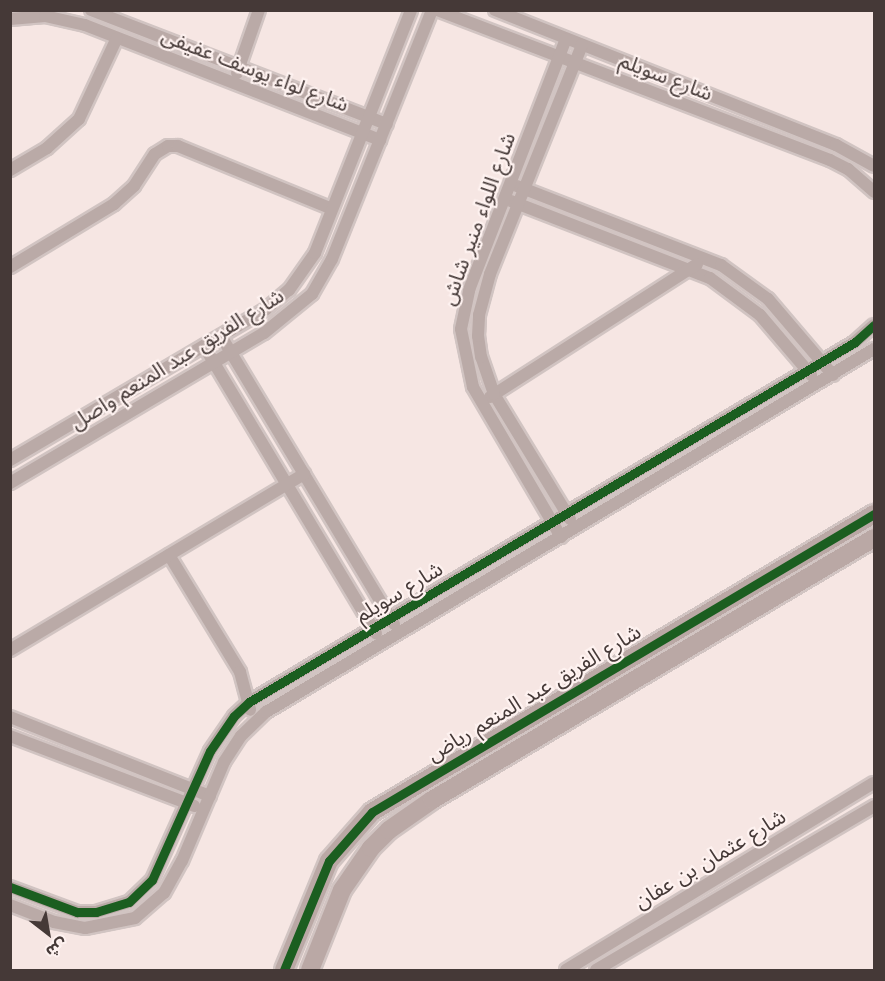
<!DOCTYPE html>
<html>
<head>
<meta charset="utf-8">
<style>
  body { margin:0 }
  #map { position:relative; width:885px; height:981px; overflow:hidden; background:#f6e6e3; font-family:"Libre Baskerville","Noto Sans Arabic",serif }
  div>[style] { position:absolute }
  [style*='--x'] { left:calc(var(--x)*1px); top:calc(var(--y)*1px); width:calc(var(--w)*1px); rotate:calc(var(--a)*1deg) }
  .roads { filter:drop-shadow(2px 0 #d1c4c2) drop-shadow(-2px 0 #d1c4c2) drop-shadow(0 2px #d1c4c2) drop-shadow(0 -2px #d1c4c2) }
  .street>* { height:12px; margin:-6px; padding:0 6px; transform-origin:6px; border-radius:6px; background:#baaaa7 }
  .secondary>* { height:18px; margin:-9px; padding:0 9px; transform-origin:9px; border-radius:9px; background:#baa8a5 }
  .cycleway>* { height:9px; margin:-4.5px; padding:0 4.5px; transform-origin:4.5px; border-radius:4.5px; background:#1b5e20 }
  span { translate:-50% -50%; white-space:nowrap; text-align:center; line-height:1.15; -webkit-text-stroke:4.5px #fef2f0; paint-order:stroke }
  .street-label { font-size:21px; color:#453937 }
  .frame { position:absolute; inset:0; border:12px solid #453937; pointer-events:none }
  .north { position:absolute; left:18px; top:903px; width:60px; height:60px; -webkit-text-stroke:4px #fef2f0; paint-order:stroke; rotate:149deg; font-size:16px; font-weight:700; line-height:24px; text-align:center; color:#453937 }
  .north::after { content:''; display:block; margin:auto; width:21px; height:27px; background:#453937; clip-path:polygon(50% 0,100% 100%,50% 72%,0 100%) }
</style>
</head>
<body>
<div id="map">
  <div class="roads">
    <div class="street">
      <i style="--x:91;--y:10;--w:317;--a:21.1"></i>
      <i style="--x:437;--y:10;--w:421;--a:20.9"></i>
      <i style="--x:830;--y:160;--w:20;--a:27"></i>
      <i style="--x:848;--y:169;--w:35;--a:41"></i>
      <i style="--x:495;--y:10;--w:367;--a:21.6"></i>
      <i style="--x:836;--y:145;--w:43;--a:28.9"></i>
      <i style="--x:10;--y:19;--w:35;--a:-5"></i>
      <i style="--x:45;--y:16;--w:41;--a:12.7"></i>
      <i style="--x:85;--y:25;--w:317;--a:21.3"></i>
      <i style="--x:237;--y:73;--w:67;--a:-70.8"></i>
      <i style="--x:10;--y:170;--w:43;--a:-30.7"></i>
      <i style="--x:47;--y:148;--w:43;--a:-42.2"></i>
      <i style="--x:79;--y:119;--w:89;--a:-64.9"></i>
      <i style="--x:517;--y:186;--w:219;--a:21.2"></i>
      <i style="--x:721;--y:265;--w:58;--a:35.9"></i>
      <i style="--x:768;--y:299;--w:100;--a:49.5"></i>
      <i style="--x:511;--y:201;--w:213;--a:21.2"></i>
      <i style="--x:710;--y:278;--w:62;--a:36.5"></i>
      <i style="--x:760;--y:315;--w:79;--a:49.6"></i>
      <i style="--x:10;--y:267;--w:122;--a:-31.2"></i>
      <i style="--x:114;--y:204;--w:27;--a:-42"></i>
      <i style="--x:134;--y:186;--w:38;--a:-57"></i>
      <i style="--x:155;--y:154;--w:15;--a:-32"></i>
      <i style="--x:168;--y:146;--w:10;--a:0"></i>
      <i style="--x:178;--y:146;--w:166;--a:22.2"></i>
      <i style="--x:221;--y:336;--w:336;--a:59"></i>
      <i style="--x:204;--y:346;--w:335;--a:59.1"></i>
      <i style="--x:490;--y:397;--w:246;--a:-32.7"></i>
      <i style="--x:10;--y:460;--w:297;--a:-30.5"></i>
      <i style="--x:266;--y:309;--w:30;--a:-40"></i>
      <i style="--x:289;--y:290;--w:45;--a:-54.9"></i>
      <i style="--x:315;--y:253;--w:261;--a:-68.4"></i>
      <i style="--x:10;--y:483;--w:295;--a:-30.6"></i>
      <i style="--x:264;--y:333;--w:62;--a:-39.1"></i>
      <i style="--x:312;--y:294;--w:40;--a:-60.3"></i>
      <i style="--x:332;--y:259;--w:268;--a:-68.1"></i>
      <i style="--x:570;--y:519;--w:146;--a:-121.3"></i>
      <i style="--x:494;--y:394;--w:39;--a:-109"></i>
      <i style="--x:481;--y:357;--w:21;--a:-98"></i>
      <i style="--x:478;--y:336;--w:21;--a:-87"></i>
      <i style="--x:479;--y:315;--w:42;--a:-75"></i>
      <i style="--x:490;--y:274;--w:247;--a:-68.1"></i>
      <i style="--x:561;--y:537;--w:174;--a:-120.4"></i>
      <i style="--x:473;--y:387;--w:59;--a:-101.7"></i>
      <i style="--x:461;--y:329;--w:40;--a:-78"></i>
      <i style="--x:469;--y:290;--w:269;--a:-68.9"></i>
      <i style="--x:169;--y:555;--w:137;--a:58.7"></i>
      <i style="--x:240;--y:672;--w:39;--a:75"></i>
      <i style="--x:10;--y:650;--w:343;--a:-30.9"></i>
      <i style="--x:10;--y:717;--w:215;--a:21.6"></i>
      <i style="--x:10;--y:736;--w:197;--a:20.8"></i>
      <i style="--x:10;--y:887;--w:72;--a:20.5"></i>
      <i style="--x:77;--y:912;--w:19;--a:0"></i>
      <i style="--x:96;--y:912;--w:34;--a:-17"></i>
      <i style="--x:129;--y:902;--w:32;--a:-44"></i>
      <i style="--x:152;--y:880;--w:141;--a:-65.8"></i>
      <i style="--x:210;--y:751;--w:42;--a:-55.6"></i>
      <i style="--x:234;--y:716;--w:21;--a:-43"></i>
      <i style="--x:249;--y:702;--w:705;--a:-30.71"></i>
      <i style="--x:855;--y:342;--w:25;--a:-42"></i>
      <i style="--x:10;--y:905;--w:47;--a:21.1"></i>
      <i style="--x:54;--y:922;--w:32;--a:11"></i>
      <i style="--x:85;--y:928;--w:51;--a:-11.3"></i>
      <i style="--x:135;--y:918;--w:38;--a:-41"></i>
      <i style="--x:164;--y:893;--w:37;--a:-61"></i>
      <i style="--x:182;--y:861;--w:108;--a:-67"></i>
      <i style="--x:224;--y:762;--w:31;--a:-57"></i>
      <i style="--x:241;--y:736;--w:35;--a:-44"></i>
      <i style="--x:266;--y:712;--w:708;--a:-30.84"></i>
      <i style="--x:566;--y:970;--w:360;--a:-31.3"></i>
      <i style="--x:596;--y:970;--w:323;--a:-30.5"></i>
    </div>
    <div class="secondary">
      <i style="--x:284;--y:970;--w:118;--a:-67.6"></i>
      <i style="--x:329;--y:861;--w:65;--a:-48.7"></i>
      <i style="--x:372;--y:812;--w:584;--a:-30.69"></i>
      <i style="--x:310;--y:970;--w:86;--a:-68.2"></i>
      <i style="--x:342;--y:890;--w:51;--a:-55.4"></i>
      <i style="--x:371;--y:848;--w:25;--a:-45"></i>
      <i style="--x:389;--y:830;--w:52;--a:-34.9"></i>
      <i style="--x:432;--y:800;--w:514;--a:-30.66"></i>
    </div>
  </div>
  <div class="cycleway">
    <i style="--x:10;--y:887;--w:72;--a:20.5"></i>
    <i style="--x:77;--y:912;--w:19;--a:0"></i>
    <i style="--x:96;--y:912;--w:34;--a:-17"></i>
    <i style="--x:129;--y:902;--w:32;--a:-44"></i>
    <i style="--x:152;--y:880;--w:141;--a:-65.8"></i>
    <i style="--x:210;--y:751;--w:42;--a:-55.6"></i>
    <i style="--x:234;--y:716;--w:21;--a:-43"></i>
    <i style="--x:249;--y:702;--w:705;--a:-30.71"></i>
    <i style="--x:855;--y:342;--w:25;--a:-42"></i>
    <i style="--x:284;--y:970;--w:118;--a:-67.6"></i>
    <i style="--x:329;--y:861;--w:65;--a:-48.7"></i>
    <i style="--x:372;--y:812;--w:584;--a:-30.69"></i>
  </div>
  <div class="street-label">
    <span style="left:255px;top:70px;rotate:21deg">شارع لواء يوسف عفيفى</span>
    <span style="left:666px;top:77px;rotate:21deg">شارع سويلم</span>
    <span style="left:478px;top:219px;rotate:-70deg">شارع اللواء منير شاش</span>
    <span style="left:177px;top:359px;rotate:-32deg">شارع الفريق عبد المنعم واصل</span>
    <span style="left:399px;top:592px;rotate:-31deg">شارع سويلم</span>
    <span style="left:534px;top:693px;rotate:-31deg">شارع الفريق عبد المنعم رياض</span>
    <span style="left:710px;top:859px;rotate:-31deg">شارع عثمان بن عفان</span>
  </div>
  <div class="frame"></div>
  <div class="north">ش</div>
</div>
</body>
</html>
